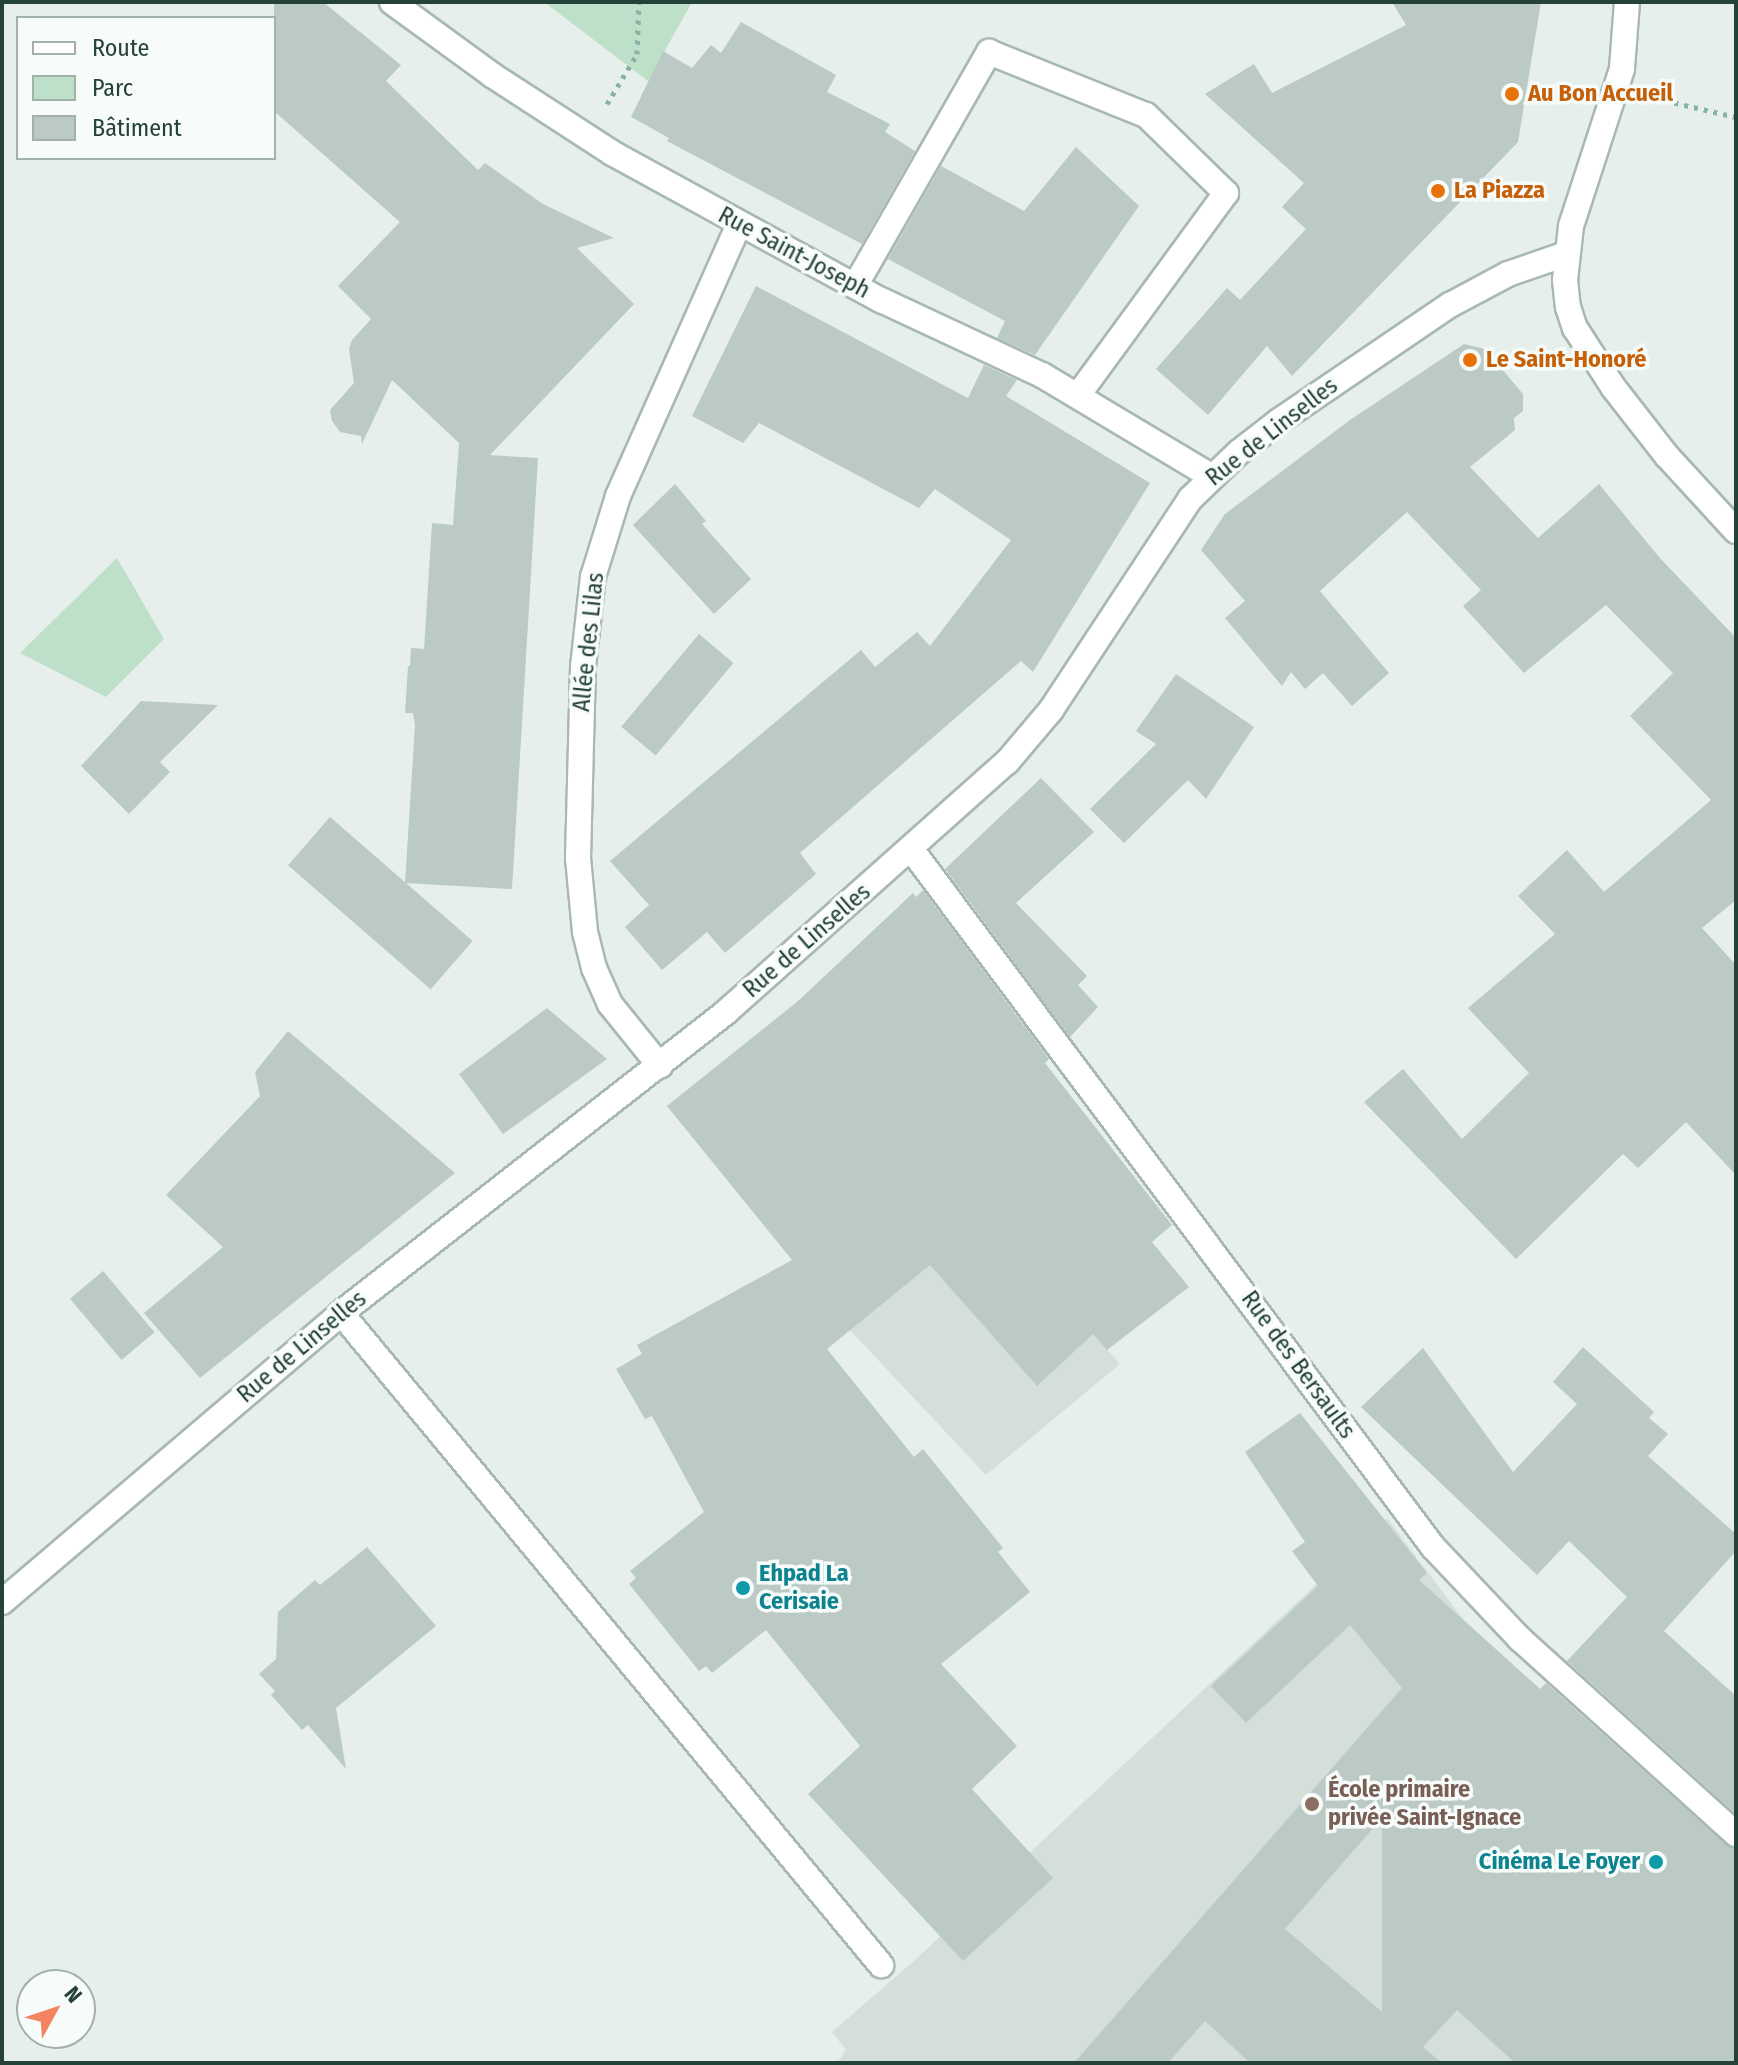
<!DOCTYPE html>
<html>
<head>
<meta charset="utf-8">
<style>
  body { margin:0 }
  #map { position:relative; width:1738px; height:2065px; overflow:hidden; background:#e6efeb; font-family:"Fira Sans Condensed",sans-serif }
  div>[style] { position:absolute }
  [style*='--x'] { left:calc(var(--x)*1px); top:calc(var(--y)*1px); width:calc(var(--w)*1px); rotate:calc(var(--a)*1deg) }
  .built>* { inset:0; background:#d4dfda }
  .green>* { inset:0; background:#bfe0c8 }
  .building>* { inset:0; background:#bbcac4; transform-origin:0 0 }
  .path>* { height:5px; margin-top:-2.5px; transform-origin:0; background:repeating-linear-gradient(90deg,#86b3a5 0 4px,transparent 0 10px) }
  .roads { filter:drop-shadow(2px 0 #a8b8b2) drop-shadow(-2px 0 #a8b8b2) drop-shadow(0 2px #a8b8b2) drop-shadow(0 -2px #a8b8b2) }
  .service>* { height:24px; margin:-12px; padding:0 12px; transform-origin:12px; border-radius:12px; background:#fff }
  .minor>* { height:24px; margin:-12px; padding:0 12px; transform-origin:12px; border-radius:12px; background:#fff }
  .tertiary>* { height:24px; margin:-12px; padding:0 12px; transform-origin:12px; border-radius:12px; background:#fff }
  .secondary>* { height:24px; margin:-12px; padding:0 12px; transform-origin:12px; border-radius:12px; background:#fff }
  .dots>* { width:22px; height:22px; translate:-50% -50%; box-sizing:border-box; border:4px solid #f7fbf9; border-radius:50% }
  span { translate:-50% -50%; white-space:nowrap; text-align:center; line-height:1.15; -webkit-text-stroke:7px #f7fbf9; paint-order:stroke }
  .food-label { font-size:24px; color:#c56008; font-weight:700 }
  .left { translate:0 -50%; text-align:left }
  .street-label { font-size:24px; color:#24423a }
  .culture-label { font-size:24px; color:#0d838f; font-weight:700 }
  .right { translate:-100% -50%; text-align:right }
  .education-label { font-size:24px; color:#785e54; font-weight:700 }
  .frame { position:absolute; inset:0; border:4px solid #24423a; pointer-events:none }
  .legend { position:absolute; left:16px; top:16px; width:260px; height:144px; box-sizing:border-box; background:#f7fbf9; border:2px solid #a3b1ad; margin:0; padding:10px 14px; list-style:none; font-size:24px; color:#24423a }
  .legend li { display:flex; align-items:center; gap:16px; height:40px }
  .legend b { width:40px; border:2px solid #a3b1ad }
  .north { position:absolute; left:16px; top:1969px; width:80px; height:80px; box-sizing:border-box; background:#f7fbf9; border:2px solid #a3b1ad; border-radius:50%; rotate:50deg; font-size:22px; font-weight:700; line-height:32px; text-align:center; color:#24423a }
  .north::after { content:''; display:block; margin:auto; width:28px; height:36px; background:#f4845f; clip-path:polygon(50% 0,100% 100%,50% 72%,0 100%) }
</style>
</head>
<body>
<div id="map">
  <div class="built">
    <i style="clip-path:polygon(800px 999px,1120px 1364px,986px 1475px,850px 1330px,667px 1106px)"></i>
    <i style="clip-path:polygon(1387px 1518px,1463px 1619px,1596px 1740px,1736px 2063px,837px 2063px,846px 2050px,832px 2032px,915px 1960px)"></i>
  </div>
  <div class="green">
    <i style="clip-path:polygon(544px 2px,692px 2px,648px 81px)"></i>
    <i style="clip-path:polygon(117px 558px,164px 639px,106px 697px,20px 653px)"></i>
  </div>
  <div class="building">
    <i style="clip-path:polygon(274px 2px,323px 2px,401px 65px,386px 81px,478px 170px,485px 163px,543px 204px,614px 238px,577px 248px,634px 304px,490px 455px,538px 458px,512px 889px,405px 883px,415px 725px,413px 713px,405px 713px,408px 666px,410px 666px,411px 648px,424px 649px,432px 523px,453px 525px,459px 443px,392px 380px,362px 444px,361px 436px,340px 432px,332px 421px,330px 410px,354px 383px,349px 349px,352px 340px,371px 319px,338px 286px,400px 222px,274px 111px)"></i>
    <i style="clip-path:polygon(1392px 2px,1541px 2px,1518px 142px,1292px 376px,1267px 346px,1208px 415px,1156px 369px,1227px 288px,1240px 300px,1306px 229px,1282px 207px,1304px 183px,1205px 94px,1254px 64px,1272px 93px,1406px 25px)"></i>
    <i style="clip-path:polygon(741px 22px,836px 75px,827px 92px,890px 124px,885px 132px,915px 151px,862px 244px,667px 141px,669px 138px,631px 117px,663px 51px,692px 68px,711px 45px,721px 53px)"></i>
    <i style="clip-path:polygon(1076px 147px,1139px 206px,1035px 355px,997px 338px,1005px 321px,888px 259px,941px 166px,1024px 211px)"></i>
    <i style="clip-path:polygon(756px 286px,968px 398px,984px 365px,1017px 380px,1006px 396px,1150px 483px,1033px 672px,1021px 661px,800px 853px,816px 874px,725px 953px,707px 932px,662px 970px,625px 927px,649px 905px,610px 861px,861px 650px,875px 667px,917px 632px,930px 646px,1011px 540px,935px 489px,919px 508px,759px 423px,743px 443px,692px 416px)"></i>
    <i style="clip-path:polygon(1464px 344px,1485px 349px,1523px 394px,1523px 411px,1514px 418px,1515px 430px,1470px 467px,1538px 538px,1599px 484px,1659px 557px,1736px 638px,1736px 900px,1702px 928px,1736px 965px,1736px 1175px,1686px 1122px,1638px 1168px,1623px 1154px,1516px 1259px,1364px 1102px,1403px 1069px,1462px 1139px,1529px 1073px,1468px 1008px,1555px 934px,1518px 896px,1567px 850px,1604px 892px,1711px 800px,1630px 716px,1673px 673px,1606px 605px,1524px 673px,1463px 606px,1481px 590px,1407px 512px,1320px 591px,1389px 673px,1352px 706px,1323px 673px,1305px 689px,1291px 672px,1282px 686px,1225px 618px,1245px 601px,1201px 550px,1225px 514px,1350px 420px)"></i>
    <i style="clip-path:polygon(675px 484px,706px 521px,702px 524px,751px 579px,714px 614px,633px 525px)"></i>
    <i style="left:699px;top:634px;width:45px;height:121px;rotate:40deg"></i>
    <i style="clip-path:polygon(1176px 674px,1254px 727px,1206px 799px,1188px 780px,1124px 843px,1090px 809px,1156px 744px,1136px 731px)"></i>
    <i style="clip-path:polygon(141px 701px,218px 705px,160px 762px,170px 772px,129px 814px,81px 766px)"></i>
    <i style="clip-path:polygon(1041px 778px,1094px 832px,1016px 903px,1087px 976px,1078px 985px,1098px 1007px,1070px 1037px,945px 869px)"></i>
    <i style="left:330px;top:817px;width:189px;height:64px;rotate:41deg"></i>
    <i style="clip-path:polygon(923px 890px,1049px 1059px,1045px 1063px,1172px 1225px,1152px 1242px,1189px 1287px,1107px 1350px,1093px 1334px,1037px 1386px,930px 1265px,827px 1349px,914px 1457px,923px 1449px,1003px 1548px,998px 1552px,1030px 1592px,941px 1664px,1017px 1746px,972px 1789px,1053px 1878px,963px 1961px,808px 1794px,860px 1746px,766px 1630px,712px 1673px,706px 1666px,699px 1671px,629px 1584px,636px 1578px,630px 1571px,704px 1512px,652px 1416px,645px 1419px,616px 1369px,642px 1354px,637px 1345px,792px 1260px,667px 1106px,796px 1003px,913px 893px,916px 897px)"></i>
    <i style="clip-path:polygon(547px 1008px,607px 1059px,503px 1134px,459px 1074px)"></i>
    <i style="clip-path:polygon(288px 1031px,455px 1173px,200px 1378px,144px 1313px,223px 1247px,166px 1195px,260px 1096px,255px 1072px)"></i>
    <i style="left:103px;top:1271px;width:80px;height:43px;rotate:50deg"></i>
    <i style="clip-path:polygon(1583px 1347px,1654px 1412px,1649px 1418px,1668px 1434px,1648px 1456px,1736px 1534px,1736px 1551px,1664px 1631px,1736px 1696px,1736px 1814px,1567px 1661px,1627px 1597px,1569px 1541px,1537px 1575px,1361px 1407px,1423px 1348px,1513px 1472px,1577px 1404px,1553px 1382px)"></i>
    <i style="clip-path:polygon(evenodd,1300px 1413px,1427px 1573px,1419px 1580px,1540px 1689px,1546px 1683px,1726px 1845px,1736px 1849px,1736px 2063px,1515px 2063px,1457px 2010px,1423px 2047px,1442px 2063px,1250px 2063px,1205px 2021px,1168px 2063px,1074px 2063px,1402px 1688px,1350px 1625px,1246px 1723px,1211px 1686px,1318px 1586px,1292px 1551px,1305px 1542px,1245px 1452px,1300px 1413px,1382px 1818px,1382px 2012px,1285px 1929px,1382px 1818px)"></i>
    <i style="clip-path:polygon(367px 1547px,436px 1626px,336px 1708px,346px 1769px,308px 1725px,302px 1730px,271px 1695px,275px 1691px,259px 1674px,276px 1659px,278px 1612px,315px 1580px,320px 1585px)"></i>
  </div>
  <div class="path">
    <i style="--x:1655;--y:98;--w:83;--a:13.2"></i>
    <i style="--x:607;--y:104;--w:58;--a:-59"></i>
    <i style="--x:637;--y:54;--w:52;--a:-87.8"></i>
  </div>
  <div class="roads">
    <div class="service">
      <i style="--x:855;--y:286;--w:270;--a:-60.2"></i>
      <i style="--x:989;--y:52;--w:169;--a:21.9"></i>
      <i style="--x:1146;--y:115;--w:112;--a:44.3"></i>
      <i style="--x:1226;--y:193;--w:250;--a:126.2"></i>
      <i style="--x:341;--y:1313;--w:847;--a:50.37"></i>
    </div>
    <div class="minor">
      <i style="--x:911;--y:849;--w:872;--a:53.21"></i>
      <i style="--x:1433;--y:1547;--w:127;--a:46.6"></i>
      <i style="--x:1520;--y:1639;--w:291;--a:42.1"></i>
      <i style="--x:660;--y:1066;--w:80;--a:-128.9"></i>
      <i style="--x:610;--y:1004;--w:39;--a:-114"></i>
      <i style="--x:594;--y:968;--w:37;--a:-104"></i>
      <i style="--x:585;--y:932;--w:74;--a:-95.4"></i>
      <i style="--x:578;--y:858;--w:191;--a:-88.5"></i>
      <i style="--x:583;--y:667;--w:91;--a:-83.7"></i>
      <i style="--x:593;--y:577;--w:85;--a:-72.8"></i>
      <i style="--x:618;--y:496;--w:298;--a:-66"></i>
    </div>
    <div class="tertiary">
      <i style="--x:392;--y:2;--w:124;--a:36.1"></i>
      <i style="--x:492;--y:75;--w:143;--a:33"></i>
      <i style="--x:612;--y:153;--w:307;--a:28.7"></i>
      <i style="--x:881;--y:300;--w:178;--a:25"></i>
      <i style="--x:1042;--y:375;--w:197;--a:30.9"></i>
      <i style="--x:2;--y:1602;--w:445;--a:-40.4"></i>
      <i style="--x:341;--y:1313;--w:489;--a:-38"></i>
      <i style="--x:726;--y:1012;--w:376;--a:-41.7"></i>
      <i style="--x:1007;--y:762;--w:68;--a:-49.8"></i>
      <i style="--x:1051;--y:710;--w:253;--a:-56.6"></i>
      <i style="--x:1190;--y:499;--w:68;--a:-43.8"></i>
      <i style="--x:1239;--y:452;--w:51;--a:-37.8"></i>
      <i style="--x:1279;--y:421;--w:207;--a:-34.2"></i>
      <i style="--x:1450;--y:305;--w:66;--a:-28.1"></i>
      <i style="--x:1508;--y:274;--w:61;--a:-19"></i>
    </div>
    <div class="secondary">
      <i style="--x:1627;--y:2;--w:67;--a:94.3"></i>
      <i style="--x:1622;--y:69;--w:165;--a:108"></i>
      <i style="--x:1571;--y:226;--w:54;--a:96.3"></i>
      <i style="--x:1565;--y:280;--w:27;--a:84"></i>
      <i style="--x:1568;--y:307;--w:22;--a:72"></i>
      <i style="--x:1575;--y:328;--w:70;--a:57.2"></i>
      <i style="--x:1613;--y:387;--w:88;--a:52"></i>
      <i style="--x:1667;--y:456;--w:102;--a:47.4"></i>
    </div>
  </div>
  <div class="dots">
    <i style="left:1512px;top:94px;background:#e8710a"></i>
    <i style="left:1438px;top:191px;background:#e8710a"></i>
    <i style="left:1470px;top:360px;background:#e8710a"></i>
    <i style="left:743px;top:1588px;background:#0f9aa8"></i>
    <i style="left:1312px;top:1804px;background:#8d6e63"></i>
    <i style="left:1656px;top:1862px;background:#0f9aa8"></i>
  </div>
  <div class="food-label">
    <span class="left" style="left:1528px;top:94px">Au Bon Accueil</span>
    <span class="left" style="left:1454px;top:191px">La Piazza</span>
    <span class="left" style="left:1486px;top:360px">Le Saint-Honoré</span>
  </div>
  <div class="street-label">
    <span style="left:794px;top:253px;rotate:28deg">Rue Saint-Joseph</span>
    <span style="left:1272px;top:432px;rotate:-38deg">Rue de Linselles</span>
    <span style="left:589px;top:642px;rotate:-84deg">Allée des Lilas</span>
    <span style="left:807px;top:941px;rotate:-41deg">Rue de Linselles</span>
    <span style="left:302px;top:1347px;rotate:-40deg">Rue de Linselles</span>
    <span style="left:1298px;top:1365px;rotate:54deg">Rue des Bersaults</span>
  </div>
  <div class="culture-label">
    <span class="left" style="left:759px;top:1588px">Ehpad La<br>Cerisaie</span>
    <span class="right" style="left:1640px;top:1862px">Cinéma Le Foyer</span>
  </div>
  <div class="education-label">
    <span class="left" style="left:1328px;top:1804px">École primaire<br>privée Saint-Ignace</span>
  </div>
  <div class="frame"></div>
  <ul class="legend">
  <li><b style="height:10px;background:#fff"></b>Route</li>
  <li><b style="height:22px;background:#bfe0c8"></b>Parc</li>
  <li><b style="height:22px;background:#bbcac4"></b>Bâtiment</li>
  </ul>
  <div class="north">N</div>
</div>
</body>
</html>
